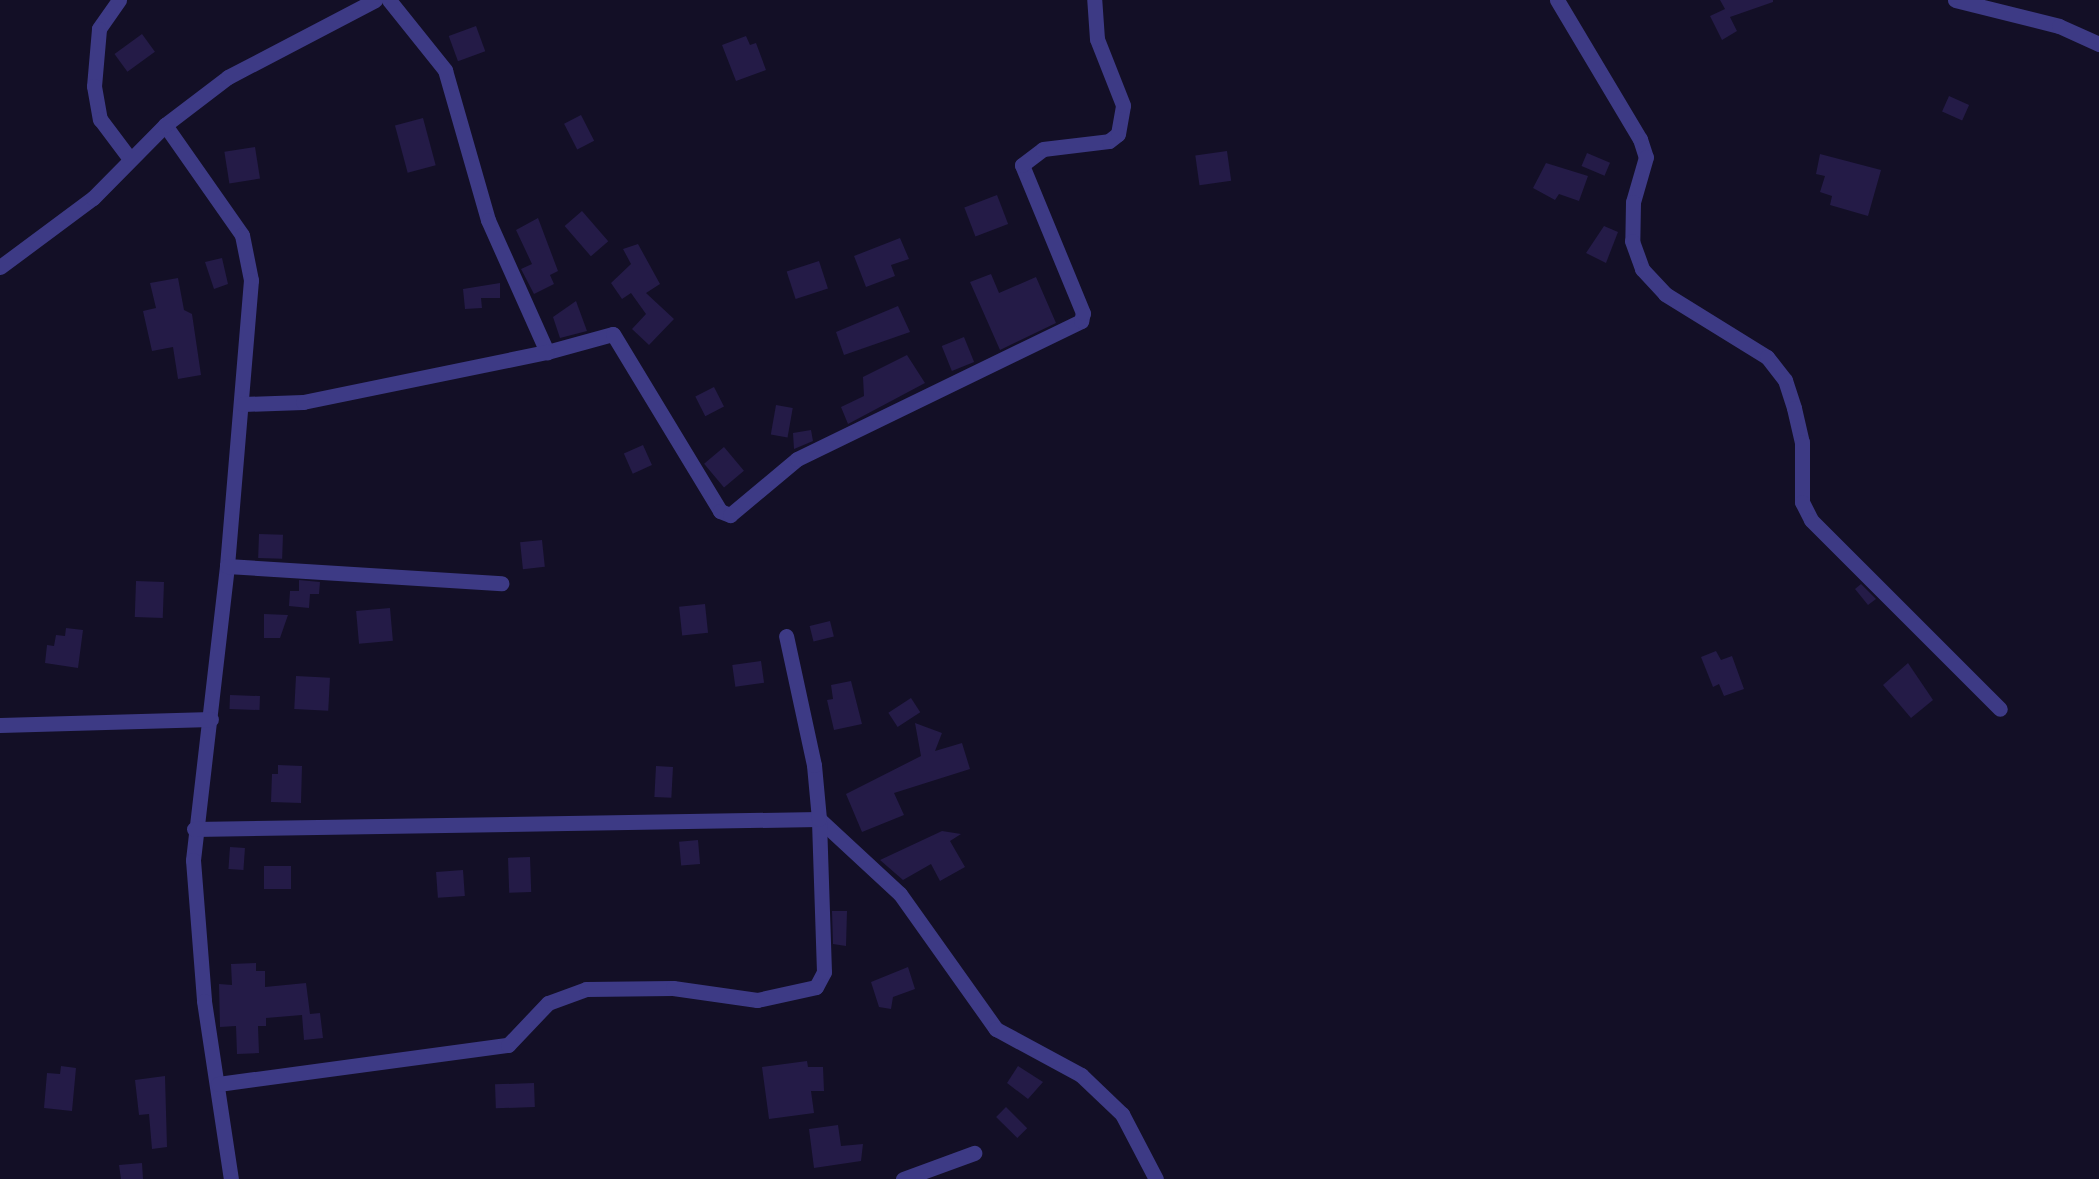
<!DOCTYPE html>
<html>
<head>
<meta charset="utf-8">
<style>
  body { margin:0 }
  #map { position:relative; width:2099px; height:1179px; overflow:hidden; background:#130f26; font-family:Figtree,sans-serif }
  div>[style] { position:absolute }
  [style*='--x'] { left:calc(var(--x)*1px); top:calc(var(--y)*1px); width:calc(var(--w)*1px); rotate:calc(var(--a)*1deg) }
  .building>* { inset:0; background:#241b47; transform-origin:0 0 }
  .minor>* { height:15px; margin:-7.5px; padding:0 7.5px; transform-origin:7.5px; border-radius:7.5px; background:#3d3a85 }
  span { translate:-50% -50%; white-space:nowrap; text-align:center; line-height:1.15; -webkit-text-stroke:4.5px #130f26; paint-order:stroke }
</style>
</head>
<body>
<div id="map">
  <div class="building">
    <i style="clip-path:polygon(1720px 0,1773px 0,1773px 2px,1730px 17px,1737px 31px,1722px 40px,1710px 16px,1725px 9px)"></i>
    <i style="left:476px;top:26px;width:27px;height:29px;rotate:70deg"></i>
    <i style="left:142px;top:34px;width:22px;height:34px;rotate:54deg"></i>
    <i style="clip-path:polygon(746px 36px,750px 45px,756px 43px,766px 70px,736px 81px,722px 45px)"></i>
    <i style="left:1949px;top:96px;width:22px;height:17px;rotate:24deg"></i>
    <i style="left:581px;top:115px;width:29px;height:19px;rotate:63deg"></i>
    <i style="left:423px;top:118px;width:49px;height:29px;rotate:75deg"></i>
    <i style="left:255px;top:147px;width:32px;height:31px;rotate:81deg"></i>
    <i style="left:1227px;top:151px;width:30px;height:32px;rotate:82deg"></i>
    <i style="left:1587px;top:153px;width:25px;height:14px;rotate:23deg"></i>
    <i style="clip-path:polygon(1820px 154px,1881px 170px,1868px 216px,1830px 205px,1832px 196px,1820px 192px,1825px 176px,1816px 174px)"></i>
    <i style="clip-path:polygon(1546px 163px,1588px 176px,1579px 201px,1559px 194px,1555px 200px,1533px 188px)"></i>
    <i style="left:997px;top:195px;width:31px;height:35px;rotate:69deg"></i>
    <i style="left:582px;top:211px;width:40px;height:23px;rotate:49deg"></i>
    <i style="clip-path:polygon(538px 218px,558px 271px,550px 275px,554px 284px,534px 294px,521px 269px,532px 264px,516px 230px)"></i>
    <i style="clip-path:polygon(1604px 226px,1618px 232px,1606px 263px,1586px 253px)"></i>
    <i style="clip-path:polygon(900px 238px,909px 259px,891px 265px,895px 276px,866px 287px,854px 256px)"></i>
    <i style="clip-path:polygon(638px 244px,660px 284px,646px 293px,674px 319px,649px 345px,632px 329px,646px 314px,631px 293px,622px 299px,611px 283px,631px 264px,623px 249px)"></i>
    <i style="clip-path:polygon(222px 258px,228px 284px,214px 289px,205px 262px)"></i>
    <i style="left:819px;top:261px;width:29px;height:34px;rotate:72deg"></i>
    <i style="clip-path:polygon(991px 274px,999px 293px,1036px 277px,1056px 323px,1000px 350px,970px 282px)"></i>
    <i style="clip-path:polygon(178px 278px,184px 310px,192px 314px,201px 375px,178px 379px,173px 347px,152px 351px,143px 311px,156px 308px,150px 283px)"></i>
    <i style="clip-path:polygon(500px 283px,500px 298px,481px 298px,482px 308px,465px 309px,463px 289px)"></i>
    <i style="clip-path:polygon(576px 301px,587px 331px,560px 338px,553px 317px)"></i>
    <i style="clip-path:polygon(898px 306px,910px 332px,844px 355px,836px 332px)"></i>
    <i style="left:964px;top:337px;width:27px;height:24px;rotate:68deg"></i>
    <i style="clip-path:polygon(907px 355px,925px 383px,848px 424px,841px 407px,864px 396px,863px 377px)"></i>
    <i style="left:714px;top:387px;width:22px;height:21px;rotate:63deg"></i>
    <i style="left:776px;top:405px;width:17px;height:30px;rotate:10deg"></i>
    <i style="clip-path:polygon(811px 430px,813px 441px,794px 449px,793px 433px)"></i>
    <i style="left:643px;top:445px;width:22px;height:21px;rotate:66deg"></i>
    <i style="left:724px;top:447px;width:31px;height:26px;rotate:50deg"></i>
    <i style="left:259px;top:534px;width:24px;height:24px;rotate:2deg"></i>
    <i style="left:542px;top:540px;width:27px;height:22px;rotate:84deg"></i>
    <i style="clip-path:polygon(299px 580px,320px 582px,319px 594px,310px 594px,309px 608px,289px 606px,290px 591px,299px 591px)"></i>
    <i style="left:164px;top:582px;width:36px;height:28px;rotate:92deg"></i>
    <i style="clip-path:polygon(1861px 584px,1876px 599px,1868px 605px,1855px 589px)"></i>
    <i style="left:705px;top:604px;width:29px;height:26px;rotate:84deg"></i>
    <i style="left:390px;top:608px;width:33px;height:34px;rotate:85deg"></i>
    <i style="clip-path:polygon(264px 614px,288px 615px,280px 638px,264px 638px)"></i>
    <i style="left:830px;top:621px;width:16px;height:21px;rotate:76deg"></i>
    <i style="clip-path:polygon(66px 628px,83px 630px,78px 668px,45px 663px,47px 645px,54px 646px,56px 635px,65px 636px)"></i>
    <i style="clip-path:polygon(1716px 651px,1721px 660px,1732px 656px,1744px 689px,1724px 696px,1719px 684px,1713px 687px,1701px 657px)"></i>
    <i style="left:761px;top:661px;width:22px;height:29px;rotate:82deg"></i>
    <i style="clip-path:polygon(1908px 663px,1933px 700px,1911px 718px,1883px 685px)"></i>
    <i style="left:296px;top:676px;width:34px;height:33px;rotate:3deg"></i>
    <i style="clip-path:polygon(851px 681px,862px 724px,834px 730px,827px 700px,833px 699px,831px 685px)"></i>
    <i style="left:230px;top:695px;width:30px;height:14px;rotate:2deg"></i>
    <i style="left:911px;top:698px;width:17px;height:27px;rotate:57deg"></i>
    <i style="clip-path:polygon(915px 723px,942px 733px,935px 751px,962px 743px,970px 769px,894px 793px,904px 815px,862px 832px,846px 794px,921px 756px)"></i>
    <i style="clip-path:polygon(278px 765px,302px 766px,301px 803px,271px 802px,272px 774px,278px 774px)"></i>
    <i style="left:656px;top:766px;width:17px;height:31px;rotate:3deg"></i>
    <i style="clip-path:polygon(942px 831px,961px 834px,950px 841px,965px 867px,940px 881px,931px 864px,903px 880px,880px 860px)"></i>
    <i style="left:698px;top:840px;width:24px;height:19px;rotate:85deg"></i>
    <i style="left:230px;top:847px;width:15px;height:22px;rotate:4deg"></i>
    <i style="left:530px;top:857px;width:35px;height:22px;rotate:88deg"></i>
    <i style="left:264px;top:866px;width:27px;height:23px"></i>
    <i style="left:463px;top:870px;width:26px;height:27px;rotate:86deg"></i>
    <i style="clip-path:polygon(832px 911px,847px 911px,846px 946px,833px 944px)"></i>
    <i style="clip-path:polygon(256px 963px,256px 971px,265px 971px,265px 987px,306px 983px,310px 1014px,320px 1013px,323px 1038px,304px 1040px,302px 1015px,266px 1018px,266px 1026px,258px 1026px,259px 1053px,237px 1054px,236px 1026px,220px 1027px,219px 984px,232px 985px,231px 964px)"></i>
    <i style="clip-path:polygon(908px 967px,915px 989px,893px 997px,891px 1009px,879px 1007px,871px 982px)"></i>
    <i style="clip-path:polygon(807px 1061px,808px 1067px,823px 1067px,824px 1091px,811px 1091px,814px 1113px,769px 1119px,762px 1067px)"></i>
    <i style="clip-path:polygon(61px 1066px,76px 1068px,72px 1111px,44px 1108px,47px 1073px,60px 1074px)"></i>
    <i style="clip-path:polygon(1018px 1066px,1043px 1082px,1028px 1099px,1007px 1083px)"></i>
    <i style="clip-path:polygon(165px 1076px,167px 1147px,152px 1149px,149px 1114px,139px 1115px,135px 1080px)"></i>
    <i style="left:534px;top:1083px;width:24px;height:39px;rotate:88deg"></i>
    <i style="left:1006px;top:1107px;width:30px;height:14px;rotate:45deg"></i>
    <i style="clip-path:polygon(838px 1125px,841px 1146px,863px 1144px,861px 1161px,814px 1168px,809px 1129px)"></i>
    <i style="clip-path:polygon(142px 1163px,143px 1179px,121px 1179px,119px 1165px)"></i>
  </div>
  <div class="minor">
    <i style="--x:119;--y:0;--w:35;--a:125"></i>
    <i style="--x:99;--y:29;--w:57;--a:95"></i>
    <i style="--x:94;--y:86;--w:34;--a:80"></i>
    <i style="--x:100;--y:119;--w:50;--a:53.1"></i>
    <i style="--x:389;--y:0;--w:90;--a:51.3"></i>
    <i style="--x:445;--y:70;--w:156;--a:74"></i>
    <i style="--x:488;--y:220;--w:145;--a:65.9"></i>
    <i style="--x:547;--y:352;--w:68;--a:-15.3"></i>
    <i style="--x:613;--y:334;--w:207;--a:58.8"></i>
    <i style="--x:720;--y:511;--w:11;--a:22"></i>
    <i style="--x:730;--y:515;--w:87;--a:-39.9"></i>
    <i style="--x:797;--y:459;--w:316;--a:-25.9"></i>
    <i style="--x:1081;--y:321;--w:8;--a:-76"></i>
    <i style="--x:1083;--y:313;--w:160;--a:-112.4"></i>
    <i style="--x:1022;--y:165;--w:26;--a:-37"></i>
    <i style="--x:1043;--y:149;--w:66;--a:-6.9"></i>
    <i style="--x:1109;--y:141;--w:11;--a:-38"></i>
    <i style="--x:1118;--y:134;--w:29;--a:-80"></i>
    <i style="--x:1123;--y:105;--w:71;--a:-111.5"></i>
    <i style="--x:1097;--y:39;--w:39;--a:-94"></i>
    <i style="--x:1557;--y:0;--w:162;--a:59.2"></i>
    <i style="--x:1640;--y:139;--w:19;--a:72"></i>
    <i style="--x:1646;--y:157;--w:47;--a:106.1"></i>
    <i style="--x:1633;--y:202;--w:39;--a:91"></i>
    <i style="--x:1632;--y:241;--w:30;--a:70"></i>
    <i style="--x:1642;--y:269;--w:34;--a:47"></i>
    <i style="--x:1665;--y:294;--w:120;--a:31.7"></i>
    <i style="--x:1767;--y:357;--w:29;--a:52"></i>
    <i style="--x:1785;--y:380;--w:29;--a:72"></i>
    <i style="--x:1794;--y:408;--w:35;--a:77"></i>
    <i style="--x:1802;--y:442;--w:60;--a:90"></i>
    <i style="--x:1802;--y:502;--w:20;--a:63"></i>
    <i style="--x:1811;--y:520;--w:267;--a:45"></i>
    <i style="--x:1955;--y:0;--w:107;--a:14"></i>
    <i style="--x:2059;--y:26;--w:44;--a:24.2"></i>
    <i style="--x:165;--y:125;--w:134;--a:55"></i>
    <i style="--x:242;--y:235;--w:46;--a:78.7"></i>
    <i style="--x:251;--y:280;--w:287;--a:94.8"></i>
    <i style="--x:227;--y:566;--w:296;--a:96.6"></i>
    <i style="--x:193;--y:860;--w:141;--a:85.5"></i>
    <i style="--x:204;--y:1001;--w:180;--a:81.4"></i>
    <i style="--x:0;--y:267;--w:116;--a:-36.6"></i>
    <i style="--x:93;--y:198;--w:103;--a:-45.4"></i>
    <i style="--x:165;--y:125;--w:79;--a:-37.3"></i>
    <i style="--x:228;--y:77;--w:166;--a:-27.6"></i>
    <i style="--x:243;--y:404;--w:60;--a:-1.9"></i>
    <i style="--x:303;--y:402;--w:249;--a:-11.6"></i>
    <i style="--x:227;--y:566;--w:275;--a:3.6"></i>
    <i style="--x:0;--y:725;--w:211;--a:-1.6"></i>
    <i style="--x:194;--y:829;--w:625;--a:-0.92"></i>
    <i style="--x:819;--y:819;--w:110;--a:42.8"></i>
    <i style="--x:900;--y:894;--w:166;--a:54.6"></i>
    <i style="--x:996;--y:1029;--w:97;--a:28.4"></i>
    <i style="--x:1081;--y:1075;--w:57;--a:43.6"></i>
    <i style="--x:1122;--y:1114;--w:73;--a:62.4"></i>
    <i style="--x:218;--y:1084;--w:293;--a:-7.7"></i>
    <i style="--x:508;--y:1045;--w:58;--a:-46.4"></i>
    <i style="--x:548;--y:1003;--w:40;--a:-20.2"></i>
    <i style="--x:586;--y:989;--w:87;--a:-0.7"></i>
    <i style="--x:673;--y:988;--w:85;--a:8.1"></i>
    <i style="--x:757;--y:1000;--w:60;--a:-12.4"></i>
    <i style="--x:816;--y:987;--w:17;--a:-62"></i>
    <i style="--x:824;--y:972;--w:153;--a:-91.9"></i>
    <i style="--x:819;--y:819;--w:54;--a:-95.3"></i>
    <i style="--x:814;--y:765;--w:132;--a:-102.2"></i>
    <i style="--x:903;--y:1179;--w:76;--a:-20.1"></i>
  </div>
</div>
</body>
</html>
